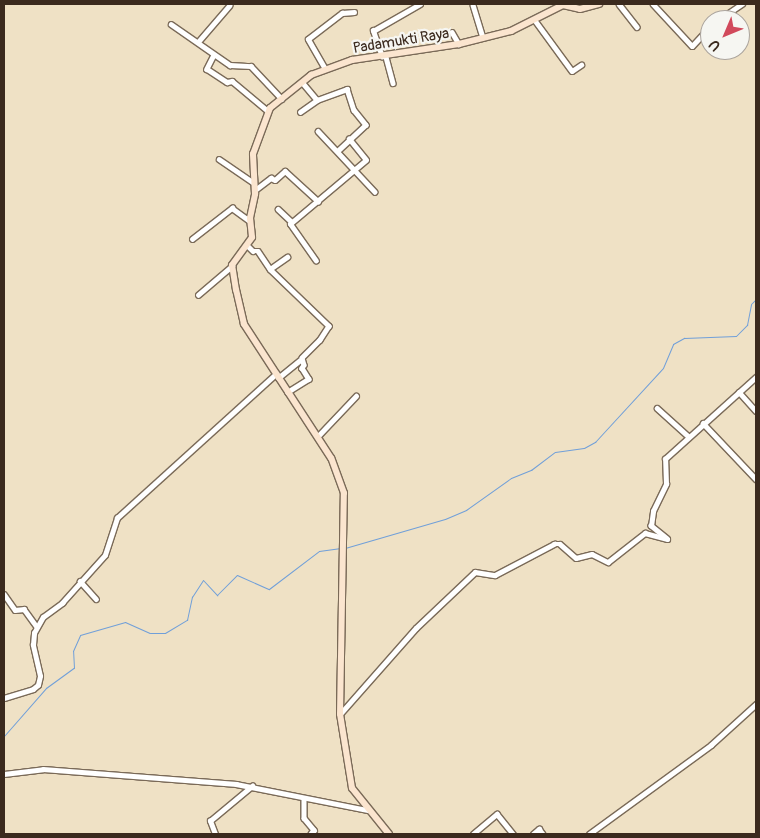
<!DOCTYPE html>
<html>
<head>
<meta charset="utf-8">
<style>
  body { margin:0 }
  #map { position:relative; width:760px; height:838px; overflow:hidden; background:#efe1c5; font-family:Pangolin,sans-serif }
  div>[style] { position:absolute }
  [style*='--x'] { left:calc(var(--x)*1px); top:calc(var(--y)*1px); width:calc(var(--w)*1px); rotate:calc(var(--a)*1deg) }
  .stream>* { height:1px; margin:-0.5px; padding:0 0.5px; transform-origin:0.5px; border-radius:0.5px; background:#709fd9 }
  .roads { filter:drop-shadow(1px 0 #7a6a58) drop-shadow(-1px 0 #7a6a58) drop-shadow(0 1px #7a6a58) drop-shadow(0 -1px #7a6a58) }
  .street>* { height:4.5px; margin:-2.25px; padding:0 2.25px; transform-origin:2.25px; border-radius:2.25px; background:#fff }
  .secondary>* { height:6px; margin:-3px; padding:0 3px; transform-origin:3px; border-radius:3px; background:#fbe5cf }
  span { translate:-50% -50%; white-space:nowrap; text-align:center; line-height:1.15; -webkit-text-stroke:4.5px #f6f6f2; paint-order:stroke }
  .street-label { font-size:15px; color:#3b2a1e }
  .frame { position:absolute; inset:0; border:5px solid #3b2a1e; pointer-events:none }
  .north { position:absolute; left:700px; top:10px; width:50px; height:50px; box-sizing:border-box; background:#f6f6f2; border:1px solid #aba49d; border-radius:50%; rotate:225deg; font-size:14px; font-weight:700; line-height:20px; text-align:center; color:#3b2a1e }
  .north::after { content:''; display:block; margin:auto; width:18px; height:22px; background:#d1495b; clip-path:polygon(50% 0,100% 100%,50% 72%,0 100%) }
</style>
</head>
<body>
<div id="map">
  <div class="stream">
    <i style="--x:345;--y:548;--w:104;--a:-16.2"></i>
    <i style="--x:445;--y:519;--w:23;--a:-23"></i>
    <i style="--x:466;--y:510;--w:55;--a:-35.4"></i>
    <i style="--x:511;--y:478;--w:22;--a:-22"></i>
    <i style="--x:531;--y:470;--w:30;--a:-37"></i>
    <i style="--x:555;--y:452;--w:29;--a:-8"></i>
    <i style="--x:584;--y:448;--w:13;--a:-29"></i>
    <i style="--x:595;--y:442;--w:100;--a:-47.4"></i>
    <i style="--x:663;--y:368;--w:26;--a:-67"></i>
    <i style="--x:673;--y:344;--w:13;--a:-29"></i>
    <i style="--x:684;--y:338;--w:52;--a:-2.2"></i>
    <i style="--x:736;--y:336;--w:16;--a:-45"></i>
    <i style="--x:747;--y:325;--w:21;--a:-79"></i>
    <i style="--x:751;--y:304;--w:7;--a:-45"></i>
    <i style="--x:4;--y:736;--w:64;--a:-48.8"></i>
    <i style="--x:46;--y:688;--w:34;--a:-36"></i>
    <i style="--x:74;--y:668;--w:17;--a:-93"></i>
    <i style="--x:73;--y:651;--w:17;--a:-66"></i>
    <i style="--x:80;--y:635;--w:47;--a:-16.1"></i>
    <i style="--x:125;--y:622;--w:27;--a:24"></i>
    <i style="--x:150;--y:633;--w:15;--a:0"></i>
    <i style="--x:165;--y:633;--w:26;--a:-31"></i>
    <i style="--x:187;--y:620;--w:24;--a:-78"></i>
    <i style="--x:192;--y:597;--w:20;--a:-57"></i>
    <i style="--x:203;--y:580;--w:21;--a:47"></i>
    <i style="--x:217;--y:595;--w:28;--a:-45"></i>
    <i style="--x:237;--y:575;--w:35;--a:24"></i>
    <i style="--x:269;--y:589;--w:63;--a:-37.2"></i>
    <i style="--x:319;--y:551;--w:22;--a:-8"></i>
  </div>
  <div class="roads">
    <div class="street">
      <i style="--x:619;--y:4;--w:29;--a:52"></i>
      <i style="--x:653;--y:4;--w:57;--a:47.1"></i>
      <i style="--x:692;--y:46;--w:26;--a:-47"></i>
      <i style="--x:473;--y:5;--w:34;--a:73"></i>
      <i style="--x:534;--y:19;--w:64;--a:53.8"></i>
      <i style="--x:572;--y:71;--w:11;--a:-34"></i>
      <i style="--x:718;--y:20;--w:29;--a:-34"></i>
      <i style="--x:171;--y:24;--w:72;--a:34.8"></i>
      <i style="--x:230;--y:65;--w:21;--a:3"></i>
      <i style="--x:251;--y:66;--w:45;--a:46.8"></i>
      <i style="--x:452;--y:32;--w:14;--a:60"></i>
      <i style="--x:198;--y:42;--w:48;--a:-49.3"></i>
      <i style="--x:214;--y:55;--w:16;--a:117"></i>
      <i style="--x:207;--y:69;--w:24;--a:33"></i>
      <i style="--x:227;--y:82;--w:5;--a:-11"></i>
      <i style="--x:232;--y:81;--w:47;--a:39.8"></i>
      <i style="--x:382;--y:57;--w:28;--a:-109"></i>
      <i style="--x:373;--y:31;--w:54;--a:-29.9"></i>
      <i style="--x:386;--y:57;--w:27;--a:75"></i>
      <i style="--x:325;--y:69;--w:34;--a:-120"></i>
      <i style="--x:308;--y:39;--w:43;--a:-37.4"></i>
      <i style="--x:342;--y:13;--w:12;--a:-5"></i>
      <i style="--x:302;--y:82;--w:23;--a:50"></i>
      <i style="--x:317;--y:100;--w:32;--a:-20"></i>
      <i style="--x:347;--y:89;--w:22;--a:72"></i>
      <i style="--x:354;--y:110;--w:19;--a:51"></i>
      <i style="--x:366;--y:125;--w:38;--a:137"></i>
      <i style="--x:300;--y:112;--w:21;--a:-35"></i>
      <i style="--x:318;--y:131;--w:83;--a:46.9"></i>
      <i style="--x:219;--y:159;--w:42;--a:34.4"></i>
      <i style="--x:255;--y:190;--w:20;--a:-37"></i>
      <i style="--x:271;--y:178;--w:4;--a:27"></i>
      <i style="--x:275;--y:180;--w:13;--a:-42"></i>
      <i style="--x:285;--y:171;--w:45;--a:42.3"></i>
      <i style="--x:278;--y:209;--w:18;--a:43"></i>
      <i style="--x:192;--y:239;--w:51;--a:-37.8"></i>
      <i style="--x:232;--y:208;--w:22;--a:36"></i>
      <i style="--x:248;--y:246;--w:7;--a:45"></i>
      <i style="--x:253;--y:251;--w:5;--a:0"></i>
      <i style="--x:258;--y:251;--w:22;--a:56"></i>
      <i style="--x:270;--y:269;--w:82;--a:44"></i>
      <i style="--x:329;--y:326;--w:17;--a:123"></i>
      <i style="--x:320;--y:340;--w:25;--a:135"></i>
      <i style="--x:302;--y:358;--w:7;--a:74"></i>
      <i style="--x:304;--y:365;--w:4;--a:124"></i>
      <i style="--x:302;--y:368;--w:13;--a:58"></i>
      <i style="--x:309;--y:379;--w:25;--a:148"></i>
      <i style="--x:316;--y:261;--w:45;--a:-125.1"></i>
      <i style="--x:290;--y:224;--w:99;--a:-40.1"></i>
      <i style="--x:366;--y:160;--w:27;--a:-129"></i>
      <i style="--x:270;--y:269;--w:21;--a:-35"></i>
      <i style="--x:198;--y:295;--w:45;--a:-40.5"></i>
      <i style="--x:278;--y:378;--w:28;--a:-39"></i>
      <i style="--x:739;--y:392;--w:25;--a:48"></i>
      <i style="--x:657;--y:408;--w:42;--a:42.1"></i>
      <i style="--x:703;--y:423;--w:77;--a:46.6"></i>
      <i style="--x:318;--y:436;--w:55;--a:-46.5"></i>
      <i style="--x:80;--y:581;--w:24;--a:48"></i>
      <i style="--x:4;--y:594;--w:19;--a:55"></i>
      <i style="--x:15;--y:610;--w:9;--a:-6"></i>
      <i style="--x:24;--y:609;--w:22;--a:54"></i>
      <i style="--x:4;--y:698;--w:30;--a:-17"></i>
      <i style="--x:33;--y:689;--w:6;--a:-39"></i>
      <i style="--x:38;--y:685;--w:9;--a:-77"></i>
      <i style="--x:40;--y:676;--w:32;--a:-103"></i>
      <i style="--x:33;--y:645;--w:12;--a:-85"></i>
      <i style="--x:34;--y:633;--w:18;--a:-61"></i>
      <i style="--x:43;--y:617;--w:24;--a:-36"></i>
      <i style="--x:62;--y:603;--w:64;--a:-48.1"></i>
      <i style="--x:105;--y:555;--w:39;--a:-72"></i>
      <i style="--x:117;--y:518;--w:215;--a:-42.2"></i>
      <i style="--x:341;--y:713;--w:113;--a:-48.6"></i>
      <i style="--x:416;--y:628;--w:81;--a:-43.5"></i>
      <i style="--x:475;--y:572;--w:20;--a:9"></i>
      <i style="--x:495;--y:575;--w:67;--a:-27.7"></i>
      <i style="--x:554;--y:544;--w:6;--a:0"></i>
      <i style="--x:560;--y:544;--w:21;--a:41"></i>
      <i style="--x:576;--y:558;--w:16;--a:-14"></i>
      <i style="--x:592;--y:554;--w:18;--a:27"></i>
      <i style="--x:608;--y:562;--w:47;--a:-38.1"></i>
      <i style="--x:645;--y:533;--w:23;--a:15"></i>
      <i style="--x:667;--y:539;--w:21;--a:-141"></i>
      <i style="--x:651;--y:526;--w:15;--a:-82"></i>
      <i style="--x:653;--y:511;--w:30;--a:-64"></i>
      <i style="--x:666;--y:484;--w:25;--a:-92"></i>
      <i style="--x:665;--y:459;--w:122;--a:-42"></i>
      <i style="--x:4;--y:774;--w:39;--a:-7"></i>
      <i style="--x:43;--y:769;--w:194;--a:4.4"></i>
      <i style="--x:236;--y:784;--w:134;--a:11.2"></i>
      <i style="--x:304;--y:798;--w:20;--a:90"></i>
      <i style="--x:304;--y:818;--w:16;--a:50"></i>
      <i style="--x:314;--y:830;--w:5;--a:127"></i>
      <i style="--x:215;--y:834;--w:14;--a:-111"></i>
      <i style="--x:210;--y:821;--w:55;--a:-39.8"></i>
      <i style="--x:473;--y:834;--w:31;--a:-40"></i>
      <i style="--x:497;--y:814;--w:26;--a:51"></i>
      <i style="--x:533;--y:834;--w:8;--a:-40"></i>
      <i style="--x:539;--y:829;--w:6;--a:51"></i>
      <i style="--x:589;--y:834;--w:151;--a:-36.1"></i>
      <i style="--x:711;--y:745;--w:61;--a:-42.3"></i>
    </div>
    <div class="secondary">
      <i style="--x:389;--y:834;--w:59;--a:-128.8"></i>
      <i style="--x:352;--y:788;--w:75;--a:-99.2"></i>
      <i style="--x:340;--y:714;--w:221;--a:-89"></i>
      <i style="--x:344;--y:493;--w:37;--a:-110"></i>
      <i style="--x:331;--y:458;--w:160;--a:-123"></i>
      <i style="--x:244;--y:324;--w:35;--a:-103"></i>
      <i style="--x:236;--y:290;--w:25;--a:-99"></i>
      <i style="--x:232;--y:265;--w:34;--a:-54"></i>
      <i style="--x:252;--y:237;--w:19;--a:-96"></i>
      <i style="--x:250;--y:218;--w:25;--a:-78"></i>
      <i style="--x:255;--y:194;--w:40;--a:-92.9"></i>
      <i style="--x:253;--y:154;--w:49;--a:-69.7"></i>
      <i style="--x:270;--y:108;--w:53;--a:-38.8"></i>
      <i style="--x:311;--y:75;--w:44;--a:-20.1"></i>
      <i style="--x:352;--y:60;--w:108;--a:-8.5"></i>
      <i style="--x:459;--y:44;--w:54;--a:-14"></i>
      <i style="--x:511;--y:31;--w:58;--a:-26.6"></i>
      <i style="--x:563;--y:5;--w:17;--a:13"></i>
      <i style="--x:580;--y:9;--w:20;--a:-15"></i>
    </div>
  </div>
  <div class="street-label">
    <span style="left:401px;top:41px;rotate:-9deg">Padamukti Raya</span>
  </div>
  <div class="frame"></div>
  <div class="north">U</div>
</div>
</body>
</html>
